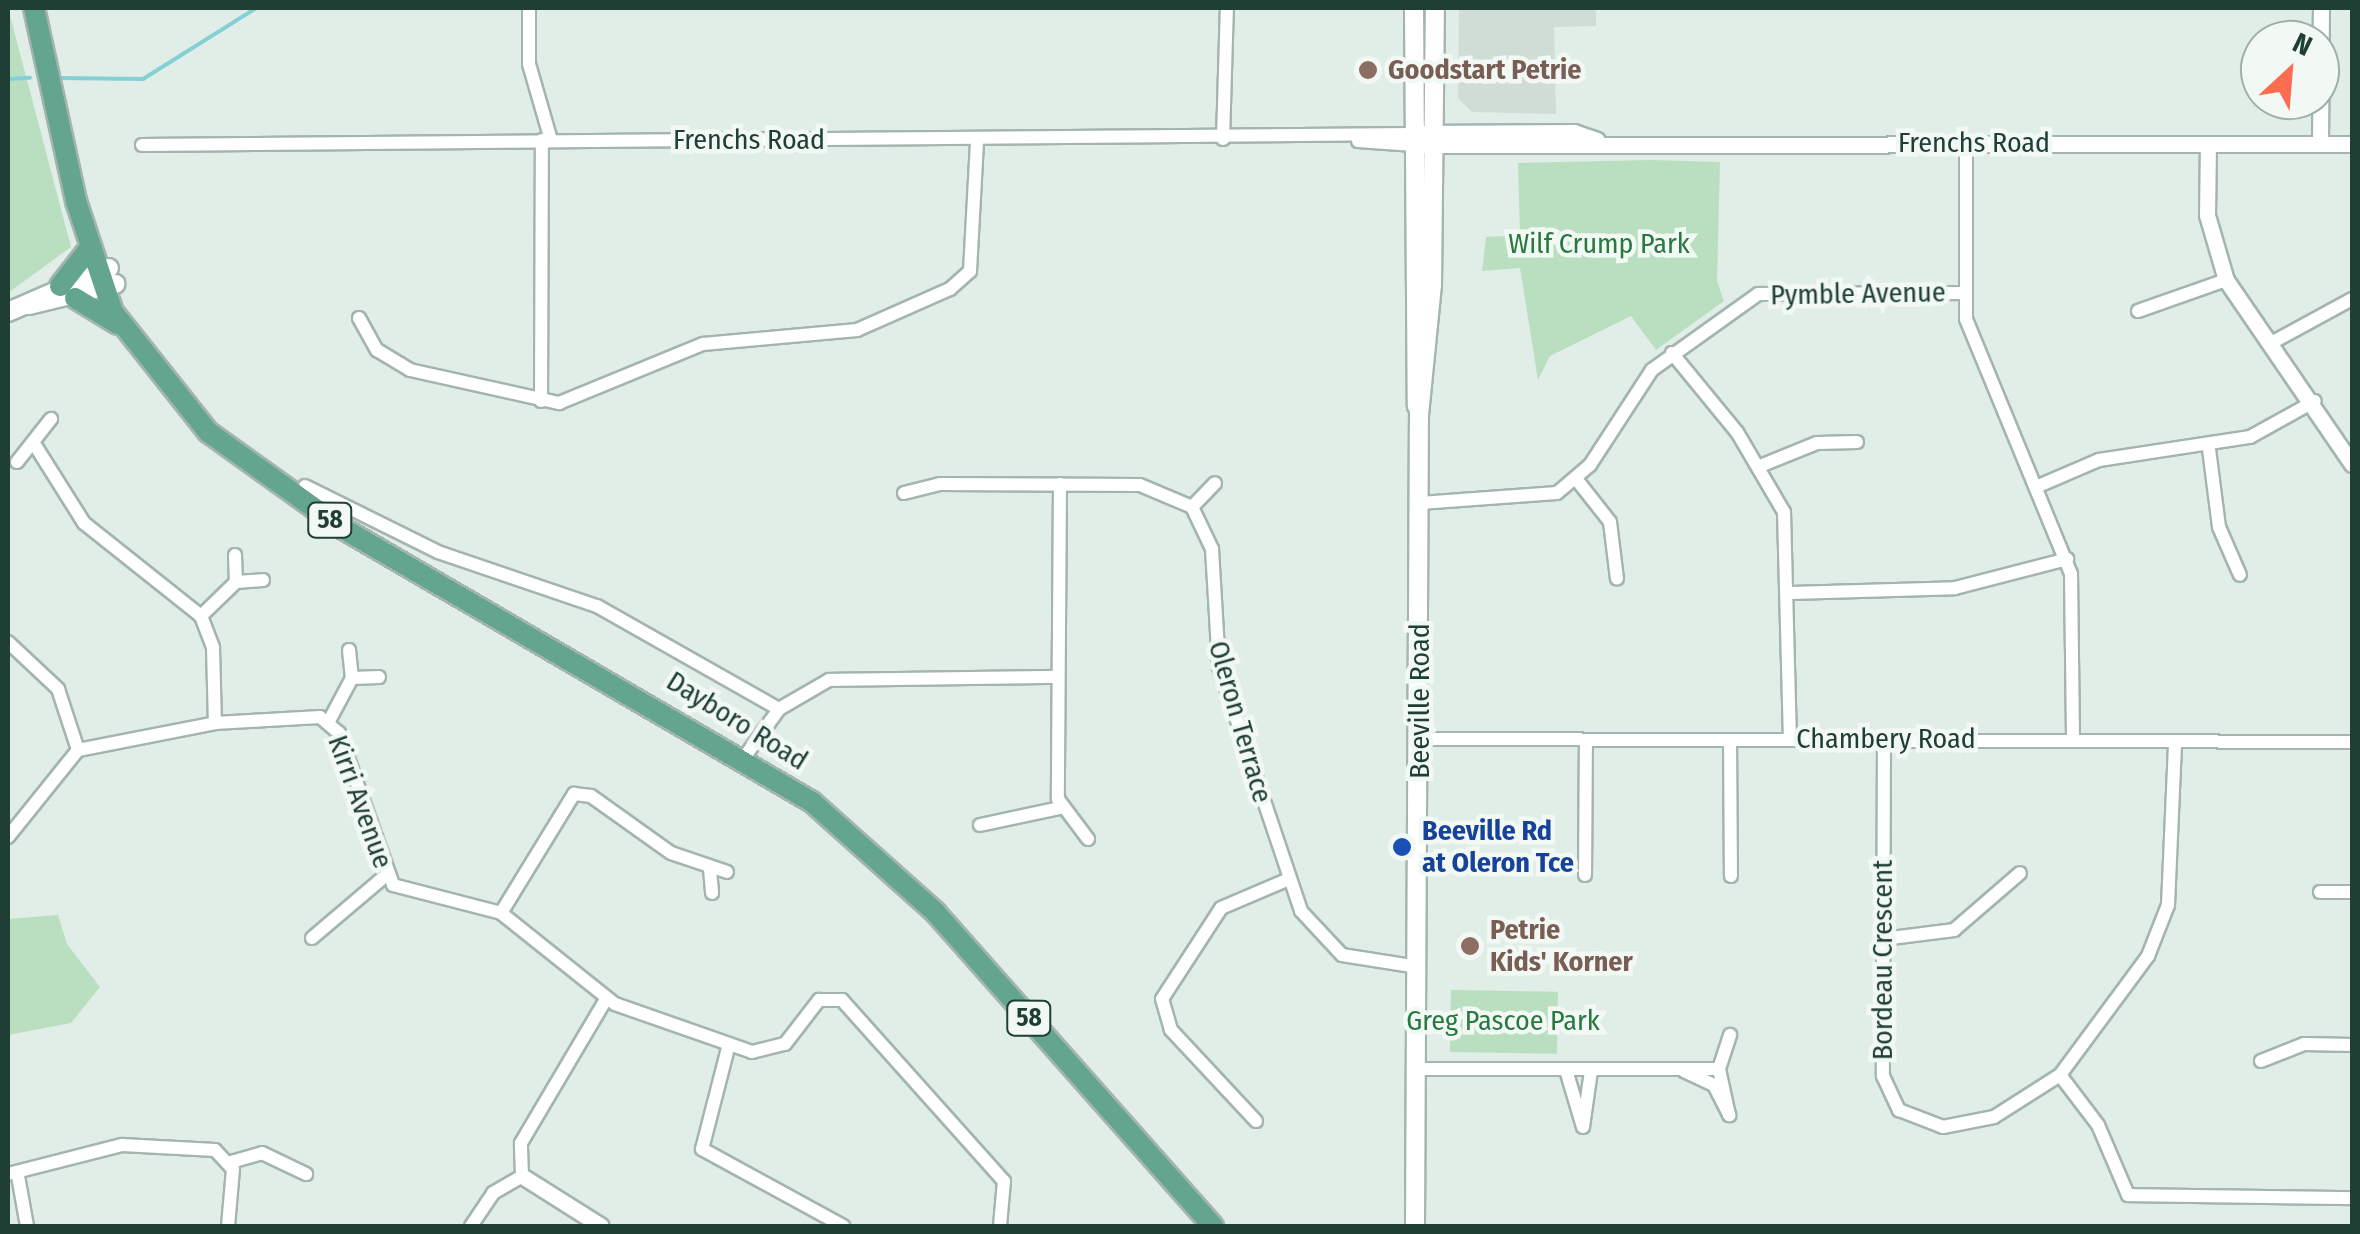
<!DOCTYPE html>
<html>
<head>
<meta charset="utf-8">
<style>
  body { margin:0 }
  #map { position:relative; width:2360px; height:1234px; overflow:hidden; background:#e1ede7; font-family:"Fira Sans Condensed",sans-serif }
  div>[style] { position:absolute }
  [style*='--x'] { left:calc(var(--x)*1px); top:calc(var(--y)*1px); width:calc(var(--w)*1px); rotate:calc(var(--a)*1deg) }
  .built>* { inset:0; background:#cfddd5 }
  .green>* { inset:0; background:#b9dfc0; transform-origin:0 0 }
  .stream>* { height:4px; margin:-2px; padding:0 2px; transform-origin:2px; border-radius:2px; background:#85d0d5 }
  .roads { filter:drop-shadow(2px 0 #a3b5ae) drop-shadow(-2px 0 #a3b5ae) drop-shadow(0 2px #a3b5ae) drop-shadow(0 -2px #a3b5ae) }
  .minor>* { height:12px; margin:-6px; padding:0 6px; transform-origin:6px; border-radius:6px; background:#fff }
  .tertiary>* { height:15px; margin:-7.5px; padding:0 7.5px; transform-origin:7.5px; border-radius:7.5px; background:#fff }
  .secondary>* { height:18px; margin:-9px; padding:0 9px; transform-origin:9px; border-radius:9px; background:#fff }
  .primary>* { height:20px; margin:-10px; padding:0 10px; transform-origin:10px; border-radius:10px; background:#63a58e }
  .dots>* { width:28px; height:28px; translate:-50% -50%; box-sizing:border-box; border:5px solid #f2f9f5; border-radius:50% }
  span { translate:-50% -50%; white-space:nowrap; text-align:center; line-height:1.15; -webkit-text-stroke:9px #f2f9f5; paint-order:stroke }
  .shield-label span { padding:2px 8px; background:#f2f9f5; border:2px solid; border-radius:8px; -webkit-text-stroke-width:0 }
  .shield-label { font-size:25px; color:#203f34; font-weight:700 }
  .education-label { font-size:28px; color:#785e54; font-weight:700 }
  .left { translate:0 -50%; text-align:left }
  .street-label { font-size:28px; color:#203f34 }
  .park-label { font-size:28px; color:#287840 }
  .transit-label { font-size:28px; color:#164399; font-weight:700 }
  .frame { position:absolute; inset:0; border:10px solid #203f34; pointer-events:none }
  .north { position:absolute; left:2240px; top:20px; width:100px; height:100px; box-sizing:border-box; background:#f2f9f5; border:2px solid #9eafa8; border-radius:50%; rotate:26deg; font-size:28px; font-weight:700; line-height:40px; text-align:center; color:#203f34 }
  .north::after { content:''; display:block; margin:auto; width:35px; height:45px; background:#fb6c51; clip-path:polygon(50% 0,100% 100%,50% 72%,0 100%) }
</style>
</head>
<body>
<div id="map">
  <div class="built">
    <i style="clip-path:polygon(1459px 8px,1596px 8px,1596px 26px,1554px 27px,1556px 114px,1472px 112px,1458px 98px)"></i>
  </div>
  <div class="green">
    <i style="clip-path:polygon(8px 8px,71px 247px,8px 293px)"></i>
    <i style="clip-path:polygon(1652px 160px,1720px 162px,1717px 281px,1724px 301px,1656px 350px,1631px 316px,1550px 356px,1538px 380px,1520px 268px,1482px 271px,1486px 237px,1520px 235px,1518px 163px)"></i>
    <i style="clip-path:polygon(58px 915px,67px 944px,100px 987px,71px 1023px,8px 1035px,8px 919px)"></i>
    <i style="left:1451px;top:990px;width:107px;height:62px;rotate:1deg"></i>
  </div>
  <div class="stream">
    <i style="--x:58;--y:78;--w:85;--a:0.7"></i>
    <i style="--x:143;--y:79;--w:133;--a:-32.1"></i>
    <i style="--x:8;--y:79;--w:22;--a:-3"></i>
  </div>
  <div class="roads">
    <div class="minor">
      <i style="--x:529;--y:8;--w:56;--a:90"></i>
      <i style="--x:529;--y:64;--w:79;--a:73.9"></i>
      <i style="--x:1223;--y:139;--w:131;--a:-88.3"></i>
      <i style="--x:1358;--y:141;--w:56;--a:4.1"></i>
      <i style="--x:1966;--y:143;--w:176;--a:90"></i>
      <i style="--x:1966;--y:319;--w:276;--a:67.6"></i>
      <i style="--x:2071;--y:574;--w:167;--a:89.3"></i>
      <i style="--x:142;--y:145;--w:1272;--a:-0.5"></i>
      <i style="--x:2138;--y:311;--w:93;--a:-19.4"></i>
      <i style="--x:359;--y:318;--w:37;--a:61"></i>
      <i style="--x:377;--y:350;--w:39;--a:31"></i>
      <i style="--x:410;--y:370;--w:153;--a:12.5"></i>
      <i style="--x:559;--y:403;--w:156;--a:-22.3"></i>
      <i style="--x:703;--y:344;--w:155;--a:-5.2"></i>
      <i style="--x:857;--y:330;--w:102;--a:-23.8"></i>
      <i style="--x:950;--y:289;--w:27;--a:-42"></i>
      <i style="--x:970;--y:271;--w:131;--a:-86.9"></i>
      <i style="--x:2273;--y:342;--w:90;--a:-28.6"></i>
      <i style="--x:1672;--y:353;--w:102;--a:50.6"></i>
      <i style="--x:1737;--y:432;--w:93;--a:59.6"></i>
      <i style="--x:1784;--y:512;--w:227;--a:88.5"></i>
      <i style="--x:541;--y:401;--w:261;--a:-89.8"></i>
      <i style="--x:33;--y:442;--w:96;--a:57.8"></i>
      <i style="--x:84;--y:523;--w:149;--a:38.5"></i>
      <i style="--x:201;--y:616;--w:34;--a:69"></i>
      <i style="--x:213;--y:648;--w:75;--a:88.5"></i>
      <i style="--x:2209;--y:449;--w:79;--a:82.7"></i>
      <i style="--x:2219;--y:527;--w:52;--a:66.4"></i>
      <i style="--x:17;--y:462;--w:55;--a:-51.7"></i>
      <i style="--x:1760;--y:466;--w:61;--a:-22"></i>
      <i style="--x:1817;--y:443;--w:40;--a:-1.4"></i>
      <i style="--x:1577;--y:480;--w:53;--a:51.8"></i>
      <i style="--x:1610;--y:522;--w:57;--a:83"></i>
      <i style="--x:1060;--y:484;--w:315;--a:90.4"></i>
      <i style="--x:1058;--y:799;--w:50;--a:53.1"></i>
      <i style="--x:305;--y:486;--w:148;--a:26.4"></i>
      <i style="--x:438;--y:552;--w:168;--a:18.8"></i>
      <i style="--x:597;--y:606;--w:209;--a:29.5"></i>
      <i style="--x:2036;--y:487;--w:69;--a:-23.2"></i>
      <i style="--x:2099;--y:460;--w:153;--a:-8.7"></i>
      <i style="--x:2250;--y:437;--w:74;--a:-29"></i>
      <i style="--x:904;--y:493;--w:37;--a:-14"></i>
      <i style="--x:940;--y:484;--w:200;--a:0.3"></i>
      <i style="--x:1140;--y:485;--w:56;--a:22.9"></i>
      <i style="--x:1192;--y:507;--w:47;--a:64.5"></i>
      <i style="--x:1212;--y:549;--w:118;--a:86.6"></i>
      <i style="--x:1219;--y:667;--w:257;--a:71.4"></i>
      <i style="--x:1301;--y:911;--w:60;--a:47"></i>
      <i style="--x:1342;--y:955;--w:77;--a:9"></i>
      <i style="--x:1420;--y:503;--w:137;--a:-4.2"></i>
      <i style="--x:1557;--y:493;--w:43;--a:-40.3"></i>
      <i style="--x:1590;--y:465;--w:113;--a:-56.9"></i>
      <i style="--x:1652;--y:370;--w:130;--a:-35.6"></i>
      <i style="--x:1758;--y:294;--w:207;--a:-0.3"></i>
      <i style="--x:1192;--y:507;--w:33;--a:-46"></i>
      <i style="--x:235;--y:555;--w:27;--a:88"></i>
      <i style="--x:236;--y:582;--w:27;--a:-4"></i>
      <i style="--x:1791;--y:593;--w:164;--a:-1.7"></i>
      <i style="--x:1955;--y:588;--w:116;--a:-14.5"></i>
      <i style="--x:201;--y:616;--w:49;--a:-44.2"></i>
      <i style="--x:8;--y:642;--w:69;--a:43.2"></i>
      <i style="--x:58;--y:689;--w:64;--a:71.8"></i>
      <i style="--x:349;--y:650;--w:28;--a:84"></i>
      <i style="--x:352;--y:678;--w:27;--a:-2"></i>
      <i style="--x:329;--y:721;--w:49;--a:-61.9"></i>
      <i style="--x:1419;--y:739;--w:933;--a:0.18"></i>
      <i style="--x:1730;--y:740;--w:136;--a:89.6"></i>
      <i style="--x:1884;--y:740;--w:336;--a:90.2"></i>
      <i style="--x:1883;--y:1076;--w:38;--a:65"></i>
      <i style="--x:1899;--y:1110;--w:47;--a:21.1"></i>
      <i style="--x:1943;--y:1127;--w:52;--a:-11.1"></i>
      <i style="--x:1994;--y:1117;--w:78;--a:-32.5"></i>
      <i style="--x:2060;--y:1075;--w:148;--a:-53.5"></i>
      <i style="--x:2148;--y:956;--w:55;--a:-68.6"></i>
      <i style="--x:2168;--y:905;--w:163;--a:-87.5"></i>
      <i style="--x:746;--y:755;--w:57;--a:-54.3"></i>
      <i style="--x:779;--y:709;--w:58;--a:-30.1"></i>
      <i style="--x:829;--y:680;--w:229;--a:-0.8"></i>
      <i style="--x:980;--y:825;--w:82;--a:-12"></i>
      <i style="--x:8;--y:837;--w:112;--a:-51.2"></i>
      <i style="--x:78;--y:750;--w:140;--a:-11.1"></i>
      <i style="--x:215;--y:723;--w:105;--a:-3.3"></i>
      <i style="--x:320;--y:717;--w:25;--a:40"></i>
      <i style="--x:339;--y:733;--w:161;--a:70.4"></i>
      <i style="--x:393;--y:885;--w:112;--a:14.5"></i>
      <i style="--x:501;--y:913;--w:146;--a:38.6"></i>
      <i style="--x:615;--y:1004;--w:145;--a:19.3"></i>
      <i style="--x:752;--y:1052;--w:34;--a:-14"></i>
      <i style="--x:785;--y:1044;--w:56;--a:-52.3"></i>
      <i style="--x:819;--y:1000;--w:23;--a:0"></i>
      <i style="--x:842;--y:1000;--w:243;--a:48.2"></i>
      <i style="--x:1004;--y:1181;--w:45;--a:95.1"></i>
      <i style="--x:710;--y:869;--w:24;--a:85"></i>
      <i style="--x:1585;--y:875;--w:135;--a:-89.6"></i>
      <i style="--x:2320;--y:892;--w:32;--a:0"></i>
      <i style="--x:501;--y:913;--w:140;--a:-58.5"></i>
      <i style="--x:574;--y:794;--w:17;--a:7"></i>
      <i style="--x:591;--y:796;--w:98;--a:35.5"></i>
      <i style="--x:671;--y:853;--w:59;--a:18.7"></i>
      <i style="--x:312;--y:938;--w:96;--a:-40.3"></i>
      <i style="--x:1883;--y:939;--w:72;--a:-7.2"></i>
      <i style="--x:1954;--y:930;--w:87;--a:-40.8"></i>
      <i style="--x:729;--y:1044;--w:108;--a:104.4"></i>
      <i style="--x:702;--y:1149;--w:161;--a:28.6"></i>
      <i style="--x:2261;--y:1061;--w:46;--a:-21.6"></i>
      <i style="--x:2304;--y:1044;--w:48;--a:1.2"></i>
      <i style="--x:1418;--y:1069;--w:301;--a:0"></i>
      <i style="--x:1719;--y:1069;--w:36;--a:-72"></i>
      <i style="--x:1566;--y:1070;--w:59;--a:73.4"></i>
      <i style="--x:1583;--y:1127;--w:57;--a:-81.9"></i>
      <i style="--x:1684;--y:1071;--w:33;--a:25"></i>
      <i style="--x:1714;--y:1085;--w:34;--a:63"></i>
      <i style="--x:1729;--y:1115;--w:47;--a:-102.3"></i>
      <i style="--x:2060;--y:1075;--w:63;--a:52.8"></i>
      <i style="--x:2098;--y:1125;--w:76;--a:66.8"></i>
      <i style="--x:2128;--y:1195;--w:224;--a:0.8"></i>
      <i style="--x:1256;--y:1121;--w:125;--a:-133"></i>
      <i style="--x:1171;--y:1030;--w:32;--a:-106"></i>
      <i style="--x:1162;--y:999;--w:108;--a:-57"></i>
      <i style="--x:1221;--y:908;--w:74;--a:-23.1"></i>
      <i style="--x:231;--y:1162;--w:32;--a:-16"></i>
      <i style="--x:262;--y:1153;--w:49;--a:25.5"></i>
      <i style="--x:8;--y:1174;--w:118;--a:-14.3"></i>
      <i style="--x:122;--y:1145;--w:93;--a:3.1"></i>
      <i style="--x:215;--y:1150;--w:26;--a:47"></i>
      <i style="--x:233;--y:1169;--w:57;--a:95"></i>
      <i style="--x:18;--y:1176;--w:51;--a:79.8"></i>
      <i style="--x:471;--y:1226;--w:40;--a:-56"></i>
      <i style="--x:493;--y:1193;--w:34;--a:-30"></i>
      <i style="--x:522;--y:1176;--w:33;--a:-92"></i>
      <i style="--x:521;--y:1143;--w:167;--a:-59.4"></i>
    </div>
    <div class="tertiary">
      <i style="--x:1422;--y:133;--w:152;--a:-0.4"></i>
      <i style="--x:1574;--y:132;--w:24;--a:19"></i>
      <i style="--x:2208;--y:144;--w:71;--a:90.8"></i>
      <i style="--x:2207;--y:215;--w:68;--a:73.7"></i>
      <i style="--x:2226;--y:280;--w:223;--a:55.6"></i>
      <i style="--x:2320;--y:144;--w:136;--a:-89.6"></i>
      <i style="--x:1414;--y:145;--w:938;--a:-0.06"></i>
      <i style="--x:522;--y:1176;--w:93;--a:32.3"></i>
    </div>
    <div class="secondary">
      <i style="--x:1414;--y:8;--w:398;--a:89.6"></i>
      <i style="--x:29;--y:305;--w:89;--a:-13.7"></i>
      <i style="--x:8;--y:312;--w:110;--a:-23.5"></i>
      <i style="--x:1415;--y:1226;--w:811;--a:-89.72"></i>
      <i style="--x:1419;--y:415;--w:131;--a:-84.3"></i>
      <i style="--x:1432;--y:285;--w:277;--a:-89.4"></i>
    </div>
    <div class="primary">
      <i style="--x:34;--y:8;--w:198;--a:77.7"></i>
      <i style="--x:76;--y:201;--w:117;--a:71.6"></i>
      <i style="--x:113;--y:312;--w:153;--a:51.6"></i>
      <i style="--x:208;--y:432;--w:165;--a:35.6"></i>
      <i style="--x:342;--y:528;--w:544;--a:30.24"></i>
      <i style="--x:812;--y:802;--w:166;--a:41.8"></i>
      <i style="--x:936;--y:913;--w:418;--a:48.5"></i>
      <i style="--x:60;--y:286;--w:47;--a:-51.9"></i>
      <i style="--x:75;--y:298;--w:50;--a:31.2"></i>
    </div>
  </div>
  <div class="dots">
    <i style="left:1368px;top:70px;background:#8d6e63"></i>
    <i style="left:1402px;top:847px;background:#1a4fb4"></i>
    <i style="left:1470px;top:946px;background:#8d6e63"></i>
  </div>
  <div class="shield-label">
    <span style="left:330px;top:520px">58</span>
    <span style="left:1029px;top:1018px">58</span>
  </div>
  <div class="education-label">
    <span class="left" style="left:1388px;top:70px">Goodstart Petrie</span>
    <span class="left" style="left:1490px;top:946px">Petrie<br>Kids' Korner</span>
  </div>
  <div class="street-label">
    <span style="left:749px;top:140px">Frenchs Road</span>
    <span style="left:1974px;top:143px">Frenchs Road</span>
    <span style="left:1858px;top:294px;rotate:-1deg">Pymble Avenue</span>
    <span style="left:1420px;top:701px;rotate:-90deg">Beeville Road</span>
    <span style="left:737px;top:721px;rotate:32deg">Dayboro Road</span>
    <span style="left:1240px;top:722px;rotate:74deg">Oleron Terrace</span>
    <span style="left:1886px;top:739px">Chambery Road</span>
    <span style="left:360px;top:802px;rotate:70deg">Kirri Avenue</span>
    <span style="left:1883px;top:960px;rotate:-90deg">Bordeau Crescent</span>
  </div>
  <div class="park-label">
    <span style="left:1599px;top:244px">Wilf Crump Park</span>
    <span style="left:1503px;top:1021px">Greg Pascoe Park</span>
  </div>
  <div class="transit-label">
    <span class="left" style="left:1422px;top:847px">Beeville Rd<br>at Oleron Tce</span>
  </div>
  <div class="frame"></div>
  <div class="north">N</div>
</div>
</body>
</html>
